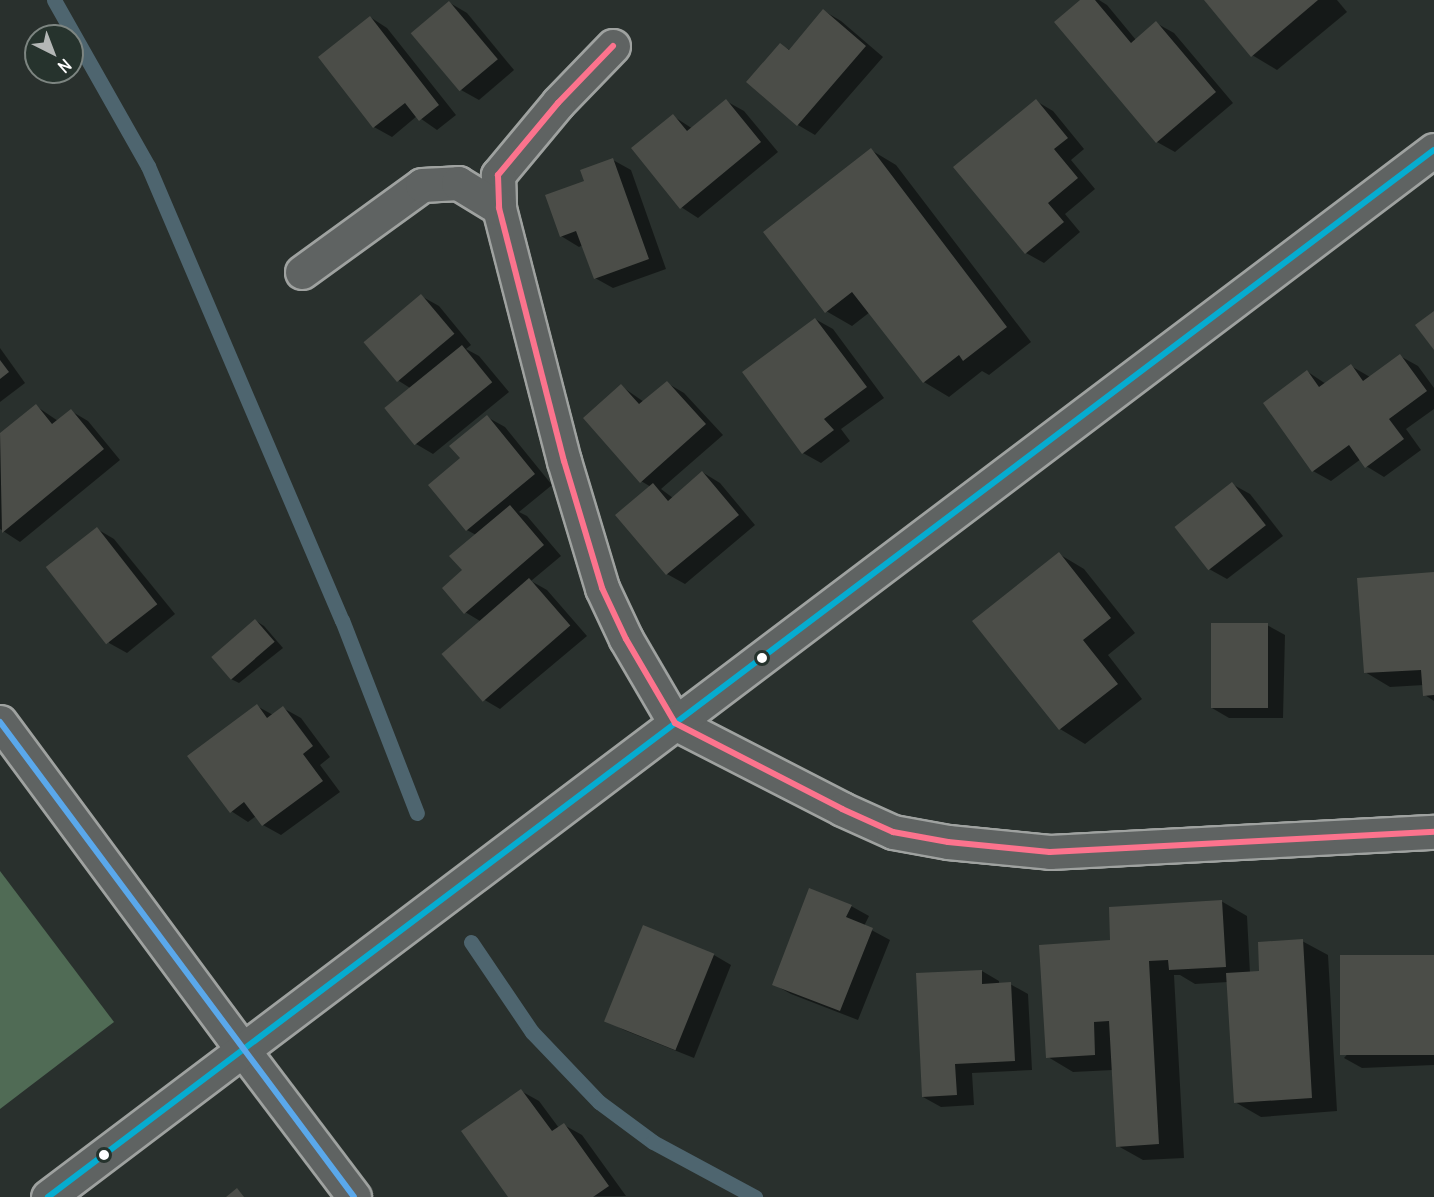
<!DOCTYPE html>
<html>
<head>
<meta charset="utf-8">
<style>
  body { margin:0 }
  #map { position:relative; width:1434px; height:1197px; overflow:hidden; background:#29302d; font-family:Delius,sans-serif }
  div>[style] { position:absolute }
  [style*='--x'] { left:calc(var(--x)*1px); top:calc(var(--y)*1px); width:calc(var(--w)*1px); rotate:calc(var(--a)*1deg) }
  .green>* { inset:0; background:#506b55 }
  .shadow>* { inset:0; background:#0007 }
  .stream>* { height:15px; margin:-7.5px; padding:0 7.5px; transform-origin:7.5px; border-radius:7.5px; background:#4e656f }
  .building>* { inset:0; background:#4b4d48; transform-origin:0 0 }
  .roads { filter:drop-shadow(2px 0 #9fa2a0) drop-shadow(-2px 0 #9fa2a0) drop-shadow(0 2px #9fa2a0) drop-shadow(0 -2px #9fa2a0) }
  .minor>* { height:33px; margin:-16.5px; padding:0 16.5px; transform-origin:16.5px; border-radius:16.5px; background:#5f6362 }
  .tertiary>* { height:33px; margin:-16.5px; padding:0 16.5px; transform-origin:16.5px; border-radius:16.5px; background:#5f6362 }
  .bus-1>* { height:6px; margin:-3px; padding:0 3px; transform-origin:3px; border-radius:3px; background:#06acd0 }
  .bus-2>* { height:6px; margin:-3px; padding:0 3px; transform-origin:3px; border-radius:3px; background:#fc738d }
  .bus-3>* { height:6px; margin:-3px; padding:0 3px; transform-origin:3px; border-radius:3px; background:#5aa8eb }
  .dots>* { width:16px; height:16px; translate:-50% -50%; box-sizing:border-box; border:3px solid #26332d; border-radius:50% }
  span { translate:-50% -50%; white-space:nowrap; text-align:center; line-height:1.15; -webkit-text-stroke:4.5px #26332d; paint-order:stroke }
  .north { position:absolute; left:24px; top:24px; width:60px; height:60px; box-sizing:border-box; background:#26332d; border:2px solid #7d8581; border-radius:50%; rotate:138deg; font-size:16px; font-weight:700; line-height:24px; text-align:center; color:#fff }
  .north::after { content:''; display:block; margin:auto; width:21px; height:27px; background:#b4b7b6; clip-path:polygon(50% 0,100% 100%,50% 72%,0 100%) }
</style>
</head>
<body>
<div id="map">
  <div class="green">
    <i style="clip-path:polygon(0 871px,114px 1022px,0 1109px)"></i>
  </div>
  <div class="shadow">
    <i style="clip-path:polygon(1083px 0,1099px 0,1107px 5px,1136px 40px,1156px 23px,1174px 33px,1233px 103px,1175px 152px,1157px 142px)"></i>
    <i style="clip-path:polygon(1206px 0,1337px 0,1347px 12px,1277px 70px,1252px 55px)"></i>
    <i style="clip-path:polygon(450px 3px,467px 13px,514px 70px,479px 100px,461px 90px)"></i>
    <i style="clip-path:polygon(824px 11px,841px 21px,883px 57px,815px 135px,798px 125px,780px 45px,790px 50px)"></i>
    <i style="clip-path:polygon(370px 17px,387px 28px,456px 115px,437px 130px,417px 116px,392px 137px,374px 127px)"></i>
    <i style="clip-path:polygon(726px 101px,744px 111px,778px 152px,698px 218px,681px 207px,673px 116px,693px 129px)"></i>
    <i style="clip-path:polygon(1036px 101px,1053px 111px,1084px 149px,1071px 160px,1095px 189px,1065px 214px,1080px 232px,1044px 263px,1026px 253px,955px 167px)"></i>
    <i style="clip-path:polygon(871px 150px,896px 165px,1031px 342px,989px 375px,982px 371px,949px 397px,924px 382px,870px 312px,852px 326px,826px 311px)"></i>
    <i style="clip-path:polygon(613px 160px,631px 170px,666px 269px,613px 288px,595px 278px,583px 245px,579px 247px,561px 236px,586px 182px)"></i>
    <i style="clip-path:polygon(421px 296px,439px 306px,471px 345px,466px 349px,479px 356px,509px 392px,433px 454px,416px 444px,410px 388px,399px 381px)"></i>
    <i style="clip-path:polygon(815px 319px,833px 329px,884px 398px,841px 429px,850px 441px,821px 463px,803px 453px)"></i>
    <i style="clip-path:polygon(0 348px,25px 383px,0 402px)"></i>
    <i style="clip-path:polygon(1400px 356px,1418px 366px,1434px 388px,1434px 409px,1406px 429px,1421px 450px,1384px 477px,1366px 466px,1361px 459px,1331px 481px,1313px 471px,1308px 372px,1326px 384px,1351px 366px,1370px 377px)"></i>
    <i style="clip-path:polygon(667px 383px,684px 393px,723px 435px,661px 489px,673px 498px,702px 472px,720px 483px,755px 525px,685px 584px,667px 574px,617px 515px,651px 487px,641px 481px,621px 386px,644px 402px)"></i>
    <i style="clip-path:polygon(36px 406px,58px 421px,71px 411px,88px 421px,120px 460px,20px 542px,0 529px,0 435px)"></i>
    <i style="clip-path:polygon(487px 417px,505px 427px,552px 485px,519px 512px,527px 516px,561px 556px,531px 581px,547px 590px,587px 636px,500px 709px,483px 699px,480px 621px,465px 612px,464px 571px,476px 535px,467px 530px,462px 459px)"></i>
    <i style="clip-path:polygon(1232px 484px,1250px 494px,1283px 536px,1227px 579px,1209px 569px,1177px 527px)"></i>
    <i style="clip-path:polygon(97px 529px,114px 539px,175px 614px,127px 653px,109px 643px)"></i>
    <i style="clip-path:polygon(1059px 554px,1084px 569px,1135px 633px,1108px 655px,1142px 699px,1085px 744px,1060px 729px)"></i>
    <i style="clip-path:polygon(1434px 573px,1434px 701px,1425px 695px,1424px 685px,1390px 687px,1365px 672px)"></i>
    <i style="clip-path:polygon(256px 621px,264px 626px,283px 648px,239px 683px,231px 679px)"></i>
    <i style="clip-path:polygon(1267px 625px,1285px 635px,1283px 718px,1229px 718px,1212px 708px)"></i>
    <i style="clip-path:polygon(257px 706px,273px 715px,283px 708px,301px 718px,330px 757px,320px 765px,340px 792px,281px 835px,263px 825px,256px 816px,248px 822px,231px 811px)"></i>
    <i style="clip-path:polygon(1221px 901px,1247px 916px,1250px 973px,1261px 972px,1302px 941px,1328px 955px,1337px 1111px,1261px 1117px,1235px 1102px,1228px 982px,1195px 984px,1180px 975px,1174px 975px,1184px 1158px,1143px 1160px,1118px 1146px,1113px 1070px,1073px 1072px,1048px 1057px,1112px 942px)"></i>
    <i style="clip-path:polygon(851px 906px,869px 916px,864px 926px,890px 940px,858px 1020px,791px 994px,773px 984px)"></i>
    <i style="clip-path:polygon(644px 927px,714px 955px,731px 965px,694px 1058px,624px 1030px,606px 1020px)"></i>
    <i style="clip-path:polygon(1434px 957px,1434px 1065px,1362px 1068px,1344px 1058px)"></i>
    <i style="clip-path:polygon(982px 971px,999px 981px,999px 984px,1010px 984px,1028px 994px,1032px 1070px,972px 1073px,974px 1105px,941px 1107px,923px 1097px)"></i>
    <i style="clip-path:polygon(521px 1091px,539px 1101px,559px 1128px,564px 1125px,582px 1135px,626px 1196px,510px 1197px)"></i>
  </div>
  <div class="stream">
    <i style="--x:54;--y:0;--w:191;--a:60.5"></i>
    <i style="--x:148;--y:166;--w:494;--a:66.9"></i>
    <i style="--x:342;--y:620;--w:207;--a:68.8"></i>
    <i style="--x:471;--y:942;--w:109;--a:55.9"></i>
    <i style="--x:532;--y:1032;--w:97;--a:46.3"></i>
    <i style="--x:599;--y:1102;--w:67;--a:36.5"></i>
    <i style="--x:653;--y:1142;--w:116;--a:28.3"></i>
  </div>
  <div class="building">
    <i style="clip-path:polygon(1080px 0,1095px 0,1131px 43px,1156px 21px,1216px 92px,1156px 143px,1054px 22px)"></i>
    <i style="clip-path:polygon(1204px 0,1318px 0,1251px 57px)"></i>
    <i style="left:449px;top:1px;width:76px;height:50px;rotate:50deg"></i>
    <i style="clip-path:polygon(823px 9px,866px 46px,797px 126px,746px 82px,780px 43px,789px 50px)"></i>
    <i style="clip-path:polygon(370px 16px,439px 105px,419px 121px,405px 103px,373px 128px,318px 57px)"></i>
    <i style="clip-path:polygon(726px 99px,761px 142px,680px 209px,631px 148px,673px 114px,687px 131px)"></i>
    <i style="clip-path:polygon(1036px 99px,1068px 138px,1054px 149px,1078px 178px,1048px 203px,1064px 222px,1025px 254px,953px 167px)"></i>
    <i style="clip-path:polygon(871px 148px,1007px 327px,963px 361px,959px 355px,923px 383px,852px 292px,825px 313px,763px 232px)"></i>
    <i style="clip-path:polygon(613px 158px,649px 259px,594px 279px,576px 231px,560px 237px,545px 195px,584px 181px,580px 170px)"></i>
    <i style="left:421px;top:294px;width:52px;height:75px;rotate:50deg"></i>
    <i style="clip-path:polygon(1434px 311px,1434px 350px,1415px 325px)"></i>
    <i style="clip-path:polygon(815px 318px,867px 387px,824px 419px,834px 430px,802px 454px,742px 372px)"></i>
    <i style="left:462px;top:345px;width:48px;height:100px;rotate:51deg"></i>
    <i style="clip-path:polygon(1400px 354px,1427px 391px,1389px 419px,1404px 439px,1365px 468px,1349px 445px,1312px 472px,1263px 403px,1307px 370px,1319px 387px,1351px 364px,1363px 381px)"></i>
    <i style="clip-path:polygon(0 360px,9px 372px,0 379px)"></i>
    <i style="clip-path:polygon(667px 381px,706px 424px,640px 483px,583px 418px,621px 384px,639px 404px)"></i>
    <i style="clip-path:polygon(36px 404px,52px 424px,71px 409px,104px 449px,2px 533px,0 433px)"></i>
    <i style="clip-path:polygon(487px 415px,535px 474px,466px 531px,428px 485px,460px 458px,449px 446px)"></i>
    <i style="clip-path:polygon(702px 471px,739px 515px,666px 575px,615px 515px,653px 483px,668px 501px)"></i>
    <i style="left:1232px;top:482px;width:55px;height:73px;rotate:52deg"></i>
    <i style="clip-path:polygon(510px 505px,544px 545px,464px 614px,442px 588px,462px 570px,449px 556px)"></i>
    <i style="left:97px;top:527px;width:98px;height:65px;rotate:52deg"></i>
    <i style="clip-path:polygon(1059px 552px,1111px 618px,1083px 640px,1118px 684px,1059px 730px,972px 621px)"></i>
    <i style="clip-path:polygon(1434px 572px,1434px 695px,1423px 696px,1421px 670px,1364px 673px,1357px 578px)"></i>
    <i style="left:529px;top:578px;width:63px;height:116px;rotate:49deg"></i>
    <i style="left:255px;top:619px;width:30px;height:58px;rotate:49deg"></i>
    <i style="left:1211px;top:623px;width:57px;height:85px"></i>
    <i style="clip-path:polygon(257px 704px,267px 718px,283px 706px,313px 746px,303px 754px,323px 781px,262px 826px,244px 802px,230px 813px,187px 756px)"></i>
    <i style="clip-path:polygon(809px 888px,852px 905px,846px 917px,873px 928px,840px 1011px,772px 985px)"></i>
    <i style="clip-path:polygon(1222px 900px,1226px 967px,1169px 970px,1168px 960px,1149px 961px,1159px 1144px,1116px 1147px,1109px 1021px,1094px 1022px,1095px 1055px,1046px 1058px,1039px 945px,1110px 940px,1109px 907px)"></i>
    <i style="left:643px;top:925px;width:77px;height:104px;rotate:22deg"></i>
    <i style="clip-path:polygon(1303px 939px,1312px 1098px,1234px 1103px,1226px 973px,1259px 971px,1258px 942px)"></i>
    <i style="left:1434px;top:955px;width:100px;height:94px;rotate:90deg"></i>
    <i style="clip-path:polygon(982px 970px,982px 984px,1011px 982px,1015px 1061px,955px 1064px,957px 1095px,922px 1097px,916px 973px)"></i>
    <i style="clip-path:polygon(521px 1089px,552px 1131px,564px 1123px,609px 1186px,593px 1197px,508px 1197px,461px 1131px)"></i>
    <i style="clip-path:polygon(237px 1188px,244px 1197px,226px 1197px)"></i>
  </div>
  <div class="roads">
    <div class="minor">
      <i style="--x:613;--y:46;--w:79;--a:134"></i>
      <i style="--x:558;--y:103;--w:94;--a:129.8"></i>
      <i style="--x:498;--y:175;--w:33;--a:88"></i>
      <i style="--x:499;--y:208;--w:261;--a:75.6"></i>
      <i style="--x:564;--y:461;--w:133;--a:73.3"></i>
      <i style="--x:602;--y:588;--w:56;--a:64.8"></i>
      <i style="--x:626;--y:639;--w:97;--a:59.7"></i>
      <i style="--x:675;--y:723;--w:188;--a:27.2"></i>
      <i style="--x:842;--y:809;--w:56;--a:24.3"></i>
      <i style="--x:893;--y:832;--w:56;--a:10.3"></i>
      <i style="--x:948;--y:842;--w:102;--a:5.6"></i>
      <i style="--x:1050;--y:852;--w:385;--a:-3"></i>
      <i style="--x:302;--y:272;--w:148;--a:-35.9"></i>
      <i style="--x:422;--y:185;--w:36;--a:-3"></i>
      <i style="--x:458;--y:183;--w:48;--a:31.4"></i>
      <i style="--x:243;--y:1050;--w:184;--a:52.9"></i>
    </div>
    <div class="tertiary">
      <i style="--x:0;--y:722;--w:408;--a:53.5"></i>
      <i style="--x:48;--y:1197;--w:1737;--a:-37.07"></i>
    </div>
  </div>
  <div class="bus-1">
    <i style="--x:48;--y:1197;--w:1737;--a:-37.07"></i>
  </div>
  <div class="bus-2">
    <i style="--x:613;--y:46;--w:79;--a:134"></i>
    <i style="--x:558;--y:103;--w:94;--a:129.8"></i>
    <i style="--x:498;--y:175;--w:33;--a:88"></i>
    <i style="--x:499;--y:208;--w:261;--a:75.6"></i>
    <i style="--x:564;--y:461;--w:133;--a:73.3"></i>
    <i style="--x:602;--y:588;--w:56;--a:64.8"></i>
    <i style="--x:626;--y:639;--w:97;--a:59.7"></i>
    <i style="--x:675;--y:723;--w:188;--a:27.2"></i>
    <i style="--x:842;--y:809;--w:56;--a:24.3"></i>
    <i style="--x:893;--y:832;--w:56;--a:10.3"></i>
    <i style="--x:948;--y:842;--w:102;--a:5.6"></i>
    <i style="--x:1050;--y:852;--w:385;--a:-3"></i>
  </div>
  <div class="bus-3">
    <i style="--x:0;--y:722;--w:592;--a:53.3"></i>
  </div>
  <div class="dots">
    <i style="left:762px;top:658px;background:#fff"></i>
    <i style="left:104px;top:1155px;background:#fff"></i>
  </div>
  <div class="north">N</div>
</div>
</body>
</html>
